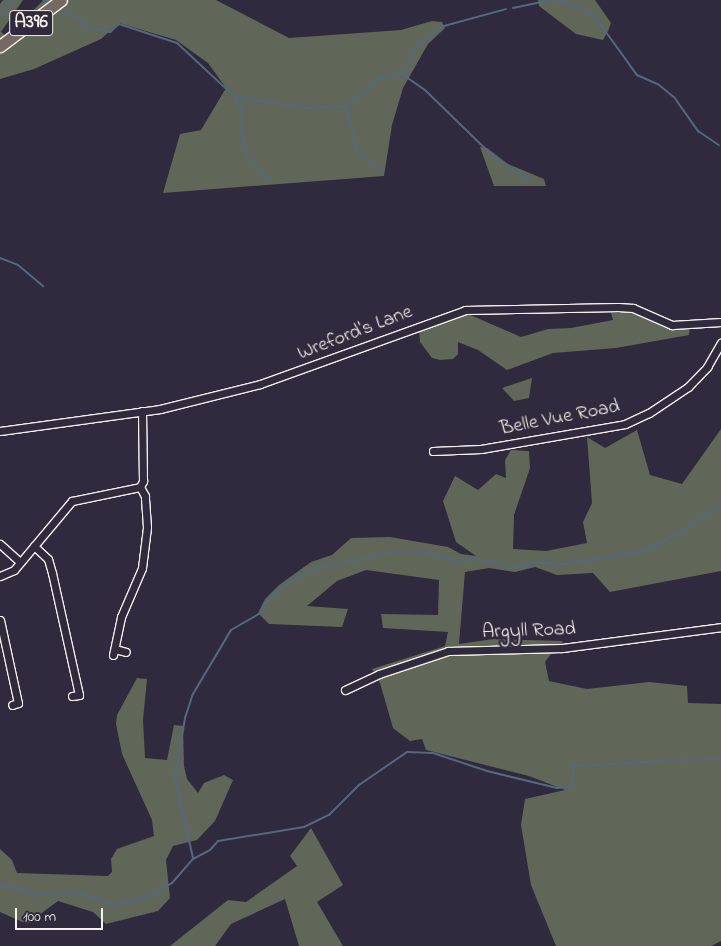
<!DOCTYPE html>
<html>
<head>
<meta charset="utf-8">
<style>
  body { margin:0 }
  #map { position:relative; width:721px; height:946px; overflow:hidden; background:#2f2a3d; font-family:"Indie Flower",sans-serif }
  div>[style] { position:absolute }
  [style*='--x'] { left:calc(var(--x)*1px); top:calc(var(--y)*1px); width:calc(var(--w)*1px); rotate:calc(var(--a)*1deg) }
  .green>* { inset:0; background:#606658 }
  .stream>* { height:2px; margin:-1px; padding:0 1px; transform-origin:1px; border-radius:1px; background:#54687f }
  .roads { filter:drop-shadow(1px 0 #f4f1e8) drop-shadow(-1px 0 #f4f1e8) drop-shadow(0 1px #f4f1e8) drop-shadow(0 -1px #f4f1e8) }
  .street>* { height:7px; margin:-3.5px; padding:0 3.5px; transform-origin:3.5px; border-radius:3.5px; background:#2f2a3d }
  .primary>* { height:11px; margin:-5.5px; padding:0 5.5px; transform-origin:5.5px; border-radius:5.5px; background:#766964 }
  span { translate:-50% -50%; white-space:nowrap; text-align:center; line-height:1.15; -webkit-text-stroke:5px #2f2a3d; paint-order:stroke }
  .shield-label span { padding:1px 4px; background:#2f2a3d; border:1px solid; border-radius:4px; -webkit-text-stroke-width:0 }
  .shield-label { font-size:19px; color:#f4f1e8; font-weight:700 }
  .street-label { font-size:20px; color:#f4f1e8 }
  .scale { position:absolute; left:15px; top:908px; width:88px; height:22px; box-sizing:border-box; border:2px solid #f4f1e8; border-top:0; padding-left:6px; font-size:15px; line-height:18px; white-space:nowrap; color:#f4f1e8; -webkit-text-stroke:4px #2f2a3d; paint-order:stroke }
</style>
</head>
<body>
<div id="map">
  <div class="green">
    <i style="clip-path:polygon(3px 0,23px 0,1px 32px,6px 36px,44px 0,216px 0,289px 38px,401px 30px,432px 21px,442px 22px,445px 28px,428px 44px,403px 88px,392px 125px,384px 176px,163px 193px,180px 134px,201px 130px,226px 88px,208px 63px,176px 40px,119px 23px,101px 39px,34px 69px,0 79px,0 4px)"></i>
    <i style="clip-path:polygon(538px 0,595px 0,611px 23px,608px 31px,603px 40px,576px 34px,539px 6px)"></i>
    <i style="clip-path:polygon(480px 147px,487px 148px,508px 164px,544px 179px,546px 186px,494px 186px)"></i>
    <i style="clip-path:polygon(610px 310px,629px 310px,670px 328px,690px 327px,689px 335px,616px 348px,553px 353px,507px 370px,478px 350px,458px 342px,458px 354px,453px 359px,440px 360px,432px 358px,420px 342px,419px 329px,466px 313px,521px 337px,548px 329px,571px 328px,613px 320px)"></i>
    <i style="clip-path:polygon(532px 378px,529px 398px,514px 401px,502px 388px)"></i>
    <i style="clip-path:polygon(721px 429px,721px 571px,610px 592px,593px 573px,557px 575px,535px 567px,515px 572px,489px 568px,465px 572px,459px 644px,493px 639px,562px 641px,566px 652px,551px 654px,545px 662px,549px 681px,587px 689px,649px 682px,687px 686px,688px 703px,721px 704px,721px 941px,711px 946px,556px 946px,531px 885px,521px 825px,525px 799px,565px 790px,529px 776px,426px 750px,422px 739px,410px 741px,393px 728px,380px 683px,372px 669px,445px 646px,448px 632px,383px 628px,381px 614px,438px 615px,439px 580px,366px 570px,337px 581px,307px 606px,348px 609px,342px 627px,269px 624px,258px 613px,265px 599px,279px 585px,311px 562px,332px 555px,351px 538px,390px 537px,448px 547px,461px 554px,476px 556px,456px 542px,443px 501px,455px 476px,478px 490px,496px 474px,506px 478px,505px 460px,511px 450px,529px 451px,530px 468px,514px 515px,513px 549px,546px 551px,587px 543px,583px 522px,592px 503px,587px 437px,605px 448px,637px 430px,650px 475px,682px 484px)"></i>
    <i style="clip-path:polygon(137px 678px,147px 679px,143px 720px,145px 758px,167px 760px,174px 725px,183px 726px,184px 766px,187px 779px,198px 793px,204px 783px,224px 775px,233px 780px,215px 821px,197px 840px,173px 846px,166px 860px,170px 898px,158px 911px,106px 924px,93px 912px,58px 901px,27px 924px,0 912px,0 849px,12px 860px,17px 873px,108px 876px,112px 872px,111px 859px,117px 849px,154px 836px,152px 820px,122px 754px,116px 724px,117px 715px)"></i>
    <i style="clip-path:polygon(311px 828px,343px 885px,317px 902px,343px 946px,299px 946px,285px 899px,231px 924px,215px 946px,170px 946px,228px 900px,246px 902px,297px 866px,290px 856px)"></i>
  </div>
  <div class="stream">
    <i style="--x:43;--y:0;--w:6;--a:31"></i>
    <i style="--x:556;--y:0;--w:23;--a:15"></i>
    <i style="--x:578;--y:6;--w:25;--a:37"></i>
    <i style="--x:598;--y:21;--w:67;--a:54.2"></i>
    <i style="--x:637;--y:75;--w:24;--a:24"></i>
    <i style="--x:659;--y:85;--w:19;--a:39"></i>
    <i style="--x:674;--y:97;--w:42;--a:54.8"></i>
    <i style="--x:698;--y:131;--w:25;--a:34"></i>
    <i style="--x:57;--y:8;--w:25;--a:27"></i>
    <i style="--x:79;--y:19;--w:11;--a:49"></i>
    <i style="--x:86;--y:27;--w:25;--a:12"></i>
    <i style="--x:110;--y:32;--w:12;--a:-42"></i>
    <i style="--x:119;--y:24;--w:61;--a:18.1"></i>
    <i style="--x:177;--y:43;--w:79;--a:43"></i>
    <i style="--x:235;--y:97;--w:75;--a:8.5"></i>
    <i style="--x:309;--y:108;--w:37;--a:-3"></i>
    <i style="--x:346;--y:106;--w:43;--a:-38.5"></i>
    <i style="--x:380;--y:79;--w:23;--a:-13"></i>
    <i style="--x:402;--y:74;--w:29;--a:35"></i>
    <i style="--x:426;--y:91;--w:100;--a:44.2"></i>
    <i style="--x:498;--y:161;--w:37;--a:31"></i>
    <i style="--x:513;--y:8;--w:40;--a:-12"></i>
    <i style="--x:0;--y:16;--w:20;--a:-53"></i>
    <i style="--x:403;--y:73;--w:31;--a:-65"></i>
    <i style="--x:416;--y:45;--w:34;--a:-34"></i>
    <i style="--x:444;--y:26;--w:64;--a:-15.3"></i>
    <i style="--x:235;--y:98;--w:12;--a:59"></i>
    <i style="--x:241;--y:108;--w:33;--a:87"></i>
    <i style="--x:243;--y:141;--w:18;--a:74"></i>
    <i style="--x:248;--y:158;--w:32;--a:46"></i>
    <i style="--x:346;--y:106;--w:45;--a:76"></i>
    <i style="--x:357;--y:150;--w:31;--a:40"></i>
    <i style="--x:0;--y:258;--w:19;--a:21"></i>
    <i style="--x:18;--y:265;--w:33;--a:40"></i>
    <i style="--x:193;--y:858;--w:82;--a:-102.7"></i>
    <i style="--x:175;--y:778;--w:61;--a:-80.5"></i>
    <i style="--x:185;--y:718;--w:25;--a:-72"></i>
    <i style="--x:193;--y:694;--w:74;--a:-59.3"></i>
    <i style="--x:231;--y:630;--w:34;--a:-30"></i>
    <i style="--x:261;--y:613;--w:9;--a:-72"></i>
    <i style="--x:264;--y:604;--w:33;--a:-41"></i>
    <i style="--x:289;--y:582;--w:32;--a:-26"></i>
    <i style="--x:318;--y:568;--w:74;--a:-11.8"></i>
    <i style="--x:390;--y:553;--w:36;--a:0"></i>
    <i style="--x:426;--y:553;--w:34;--a:14"></i>
    <i style="--x:459;--y:561;--w:18;--a:-6"></i>
    <i style="--x:477;--y:559;--w:41;--a:11.3"></i>
    <i style="--x:517;--y:567;--w:17;--a:-17"></i>
    <i style="--x:533;--y:562;--w:31;--a:4"></i>
    <i style="--x:564;--y:564;--w:81;--a:-9.2"></i>
    <i style="--x:644;--y:551;--w:44;--a:-27.1"></i>
    <i style="--x:683;--y:531;--w:47;--a:-35.4"></i>
    <i style="--x:0;--y:885;--w:44;--a:13.1"></i>
    <i style="--x:43;--y:895;--w:39;--a:0"></i>
    <i style="--x:82;--y:895;--w:34;--a:17"></i>
    <i style="--x:115;--y:905;--w:29;--a:-12"></i>
    <i style="--x:143;--y:899;--w:33;--a:-29"></i>
    <i style="--x:172;--y:883;--w:32;--a:-49"></i>
    <i style="--x:193;--y:859;--w:19;--a:-28"></i>
    <i style="--x:210;--y:850;--w:12;--a:-48"></i>
    <i style="--x:218;--y:841;--w:87;--a:-9.2"></i>
    <i style="--x:304;--y:827;--w:28;--a:-26"></i>
    <i style="--x:329;--y:815;--w:42;--a:-45"></i>
    <i style="--x:359;--y:785;--w:58;--a:-34.5"></i>
    <i style="--x:407;--y:752;--w:26;--a:2"></i>
    <i style="--x:433;--y:753;--w:57;--a:18.4"></i>
    <i style="--x:487;--y:771;--w:72;--a:13.7"></i>
    <i style="--x:557;--y:788;--w:15;--a:-4"></i>
    <i style="--x:572;--y:787;--w:21;--a:-87"></i>
    <i style="--x:573;--y:766;--w:148;--a:-3.1"></i>
  </div>
  <div class="roads">
    <div class="street">
      <i style="--x:0;--y:431;--w:162;--a:-7.8"></i>
      <i style="--x:160;--y:409;--w:103;--a:-14"></i>
      <i style="--x:260;--y:384;--w:218;--a:-19.8"></i>
      <i style="--x:465;--y:310;--w:153;--a:-1.1"></i>
      <i style="--x:618;--y:307;--w:15;--a:4"></i>
      <i style="--x:633;--y:308;--w:43;--a:23.6"></i>
      <i style="--x:672;--y:325;--w:49;--a:-3.5"></i>
      <i style="--x:433;--y:451;--w:48;--a:-2.4"></i>
      <i style="--x:481;--y:449;--w:146;--a:-9.8"></i>
      <i style="--x:625;--y:424;--w:26;--a:-25"></i>
      <i style="--x:649;--y:413;--w:47;--a:-33.7"></i>
      <i style="--x:688;--y:387;--w:28;--a:-46"></i>
      <i style="--x:707;--y:367;--w:28;--a:-60"></i>
      <i style="--x:0;--y:544;--w:27;--a:42"></i>
      <i style="--x:34;--y:546;--w:19;--a:43"></i>
      <i style="--x:48;--y:559;--w:15;--a:74"></i>
      <i style="--x:52;--y:573;--w:125;--a:77.5"></i>
      <i style="--x:79;--y:695;--w:7;--a:172"></i>
      <i style="--x:0;--y:576;--w:15;--a:-23"></i>
      <i style="--x:14;--y:570;--w:90;--a:-50"></i>
      <i style="--x:72;--y:501;--w:69;--a:-11.6"></i>
      <i style="--x:140;--y:487;--w:7;--a:-63"></i>
      <i style="--x:143;--y:481;--w:70;--a:-90.8"></i>
      <i style="--x:0;--y:620;--w:85;--a:77.8"></i>
      <i style="--x:18;--y:703;--w:6;--a:162"></i>
      <i style="--x:115;--y:649;--w:11;--a:15"></i>
      <i style="--x:113;--y:655;--w:39;--a:-78"></i>
      <i style="--x:121;--y:617;--w:53;--a:-66.8"></i>
      <i style="--x:142;--y:568;--w:41;--a:-83"></i>
      <i style="--x:147;--y:527;--w:31;--a:-94"></i>
      <i style="--x:145;--y:496;--w:10;--a:-119"></i>
      <i style="--x:345;--y:690;--w:38;--a:-25"></i>
      <i style="--x:379;--y:674;--w:73;--a:-18.4"></i>
      <i style="--x:448;--y:651;--w:114;--a:-1.5"></i>
      <i style="--x:562;--y:648;--w:160;--a:-7.5"></i>
    </div>
    <div class="primary">
      <i style="--x:0;--y:46;--w:76;--a:-37"></i>
    </div>
  </div>
  <div class="shield-label">
    <span style="left:31px;top:23px">A396</span>
  </div>
  <div class="street-label">
    <span style="left:355px;top:333px;rotate:-21deg">Wreford's Lane</span>
    <span style="left:560px;top:418px;rotate:-11deg">Belle Vue Road</span>
    <span style="left:529px;top:631px;rotate:-2deg">Argyll Road</span>
  </div>
  <div class="scale">100 m</div>
</div>
</body>
</html>
